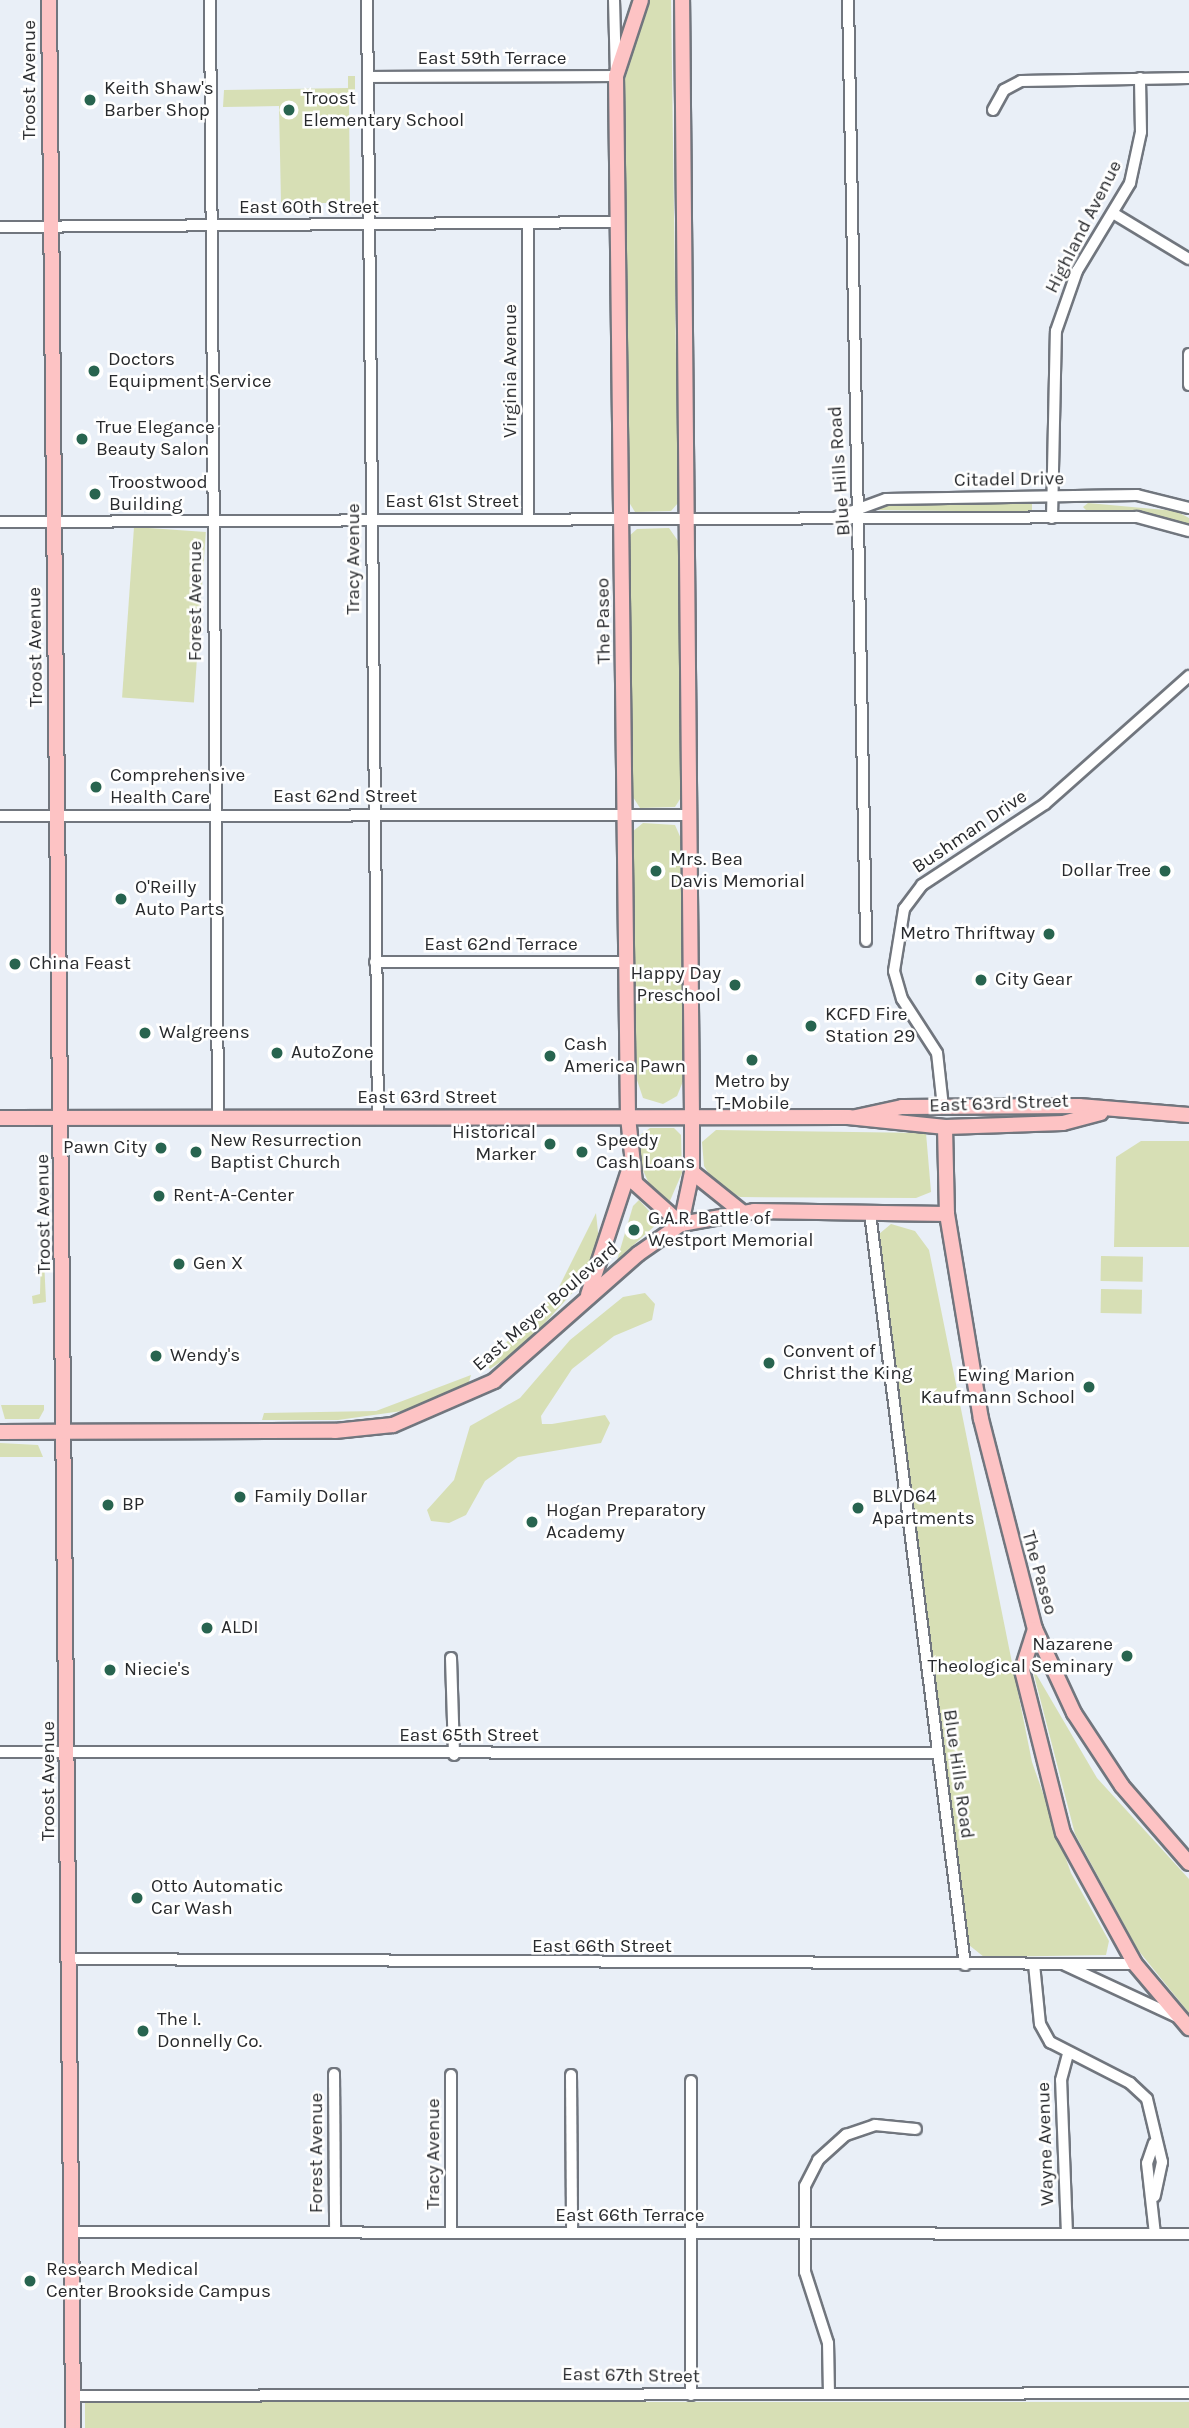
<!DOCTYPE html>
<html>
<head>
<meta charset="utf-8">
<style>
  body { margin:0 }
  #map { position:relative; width:1189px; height:2428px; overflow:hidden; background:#e9eff7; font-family:Karla,sans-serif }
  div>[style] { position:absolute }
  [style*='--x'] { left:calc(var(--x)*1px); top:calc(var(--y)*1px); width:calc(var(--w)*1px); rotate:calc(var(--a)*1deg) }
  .green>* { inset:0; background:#d7dfb5; transform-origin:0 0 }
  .roads { filter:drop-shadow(2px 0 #71767e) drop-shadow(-2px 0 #71767e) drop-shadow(0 2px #71767e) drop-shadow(0 -2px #71767e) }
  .minor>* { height:10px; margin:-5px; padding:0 5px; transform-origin:5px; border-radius:5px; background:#fff }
  .major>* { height:14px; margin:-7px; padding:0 7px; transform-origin:7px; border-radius:7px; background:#fdc3c4 }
  .dots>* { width:19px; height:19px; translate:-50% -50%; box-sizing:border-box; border:4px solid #fff; border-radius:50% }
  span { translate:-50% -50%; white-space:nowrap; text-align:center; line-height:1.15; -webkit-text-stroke:5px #fff; paint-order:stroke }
  .street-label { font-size:19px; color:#282a2d }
  .poi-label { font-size:19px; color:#282a2d }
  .left { translate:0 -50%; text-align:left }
  .right { translate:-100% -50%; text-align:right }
</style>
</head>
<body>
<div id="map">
  <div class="green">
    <i style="clip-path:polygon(649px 0,671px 0,678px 503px,671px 511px,635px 512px,627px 499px,625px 79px)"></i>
    <i style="clip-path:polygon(348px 76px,355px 76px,355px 102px,349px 102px,350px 203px,281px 203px,279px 106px,223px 107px,224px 90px,348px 88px)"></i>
    <i style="clip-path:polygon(1032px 503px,1032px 512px,877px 510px,881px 504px)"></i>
    <i style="clip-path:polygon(1088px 503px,1176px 511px,1189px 518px,1189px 527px,1151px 514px,1087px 511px,1083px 507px)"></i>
    <i style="left:134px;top:527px;width:72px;height:171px;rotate:4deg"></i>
    <i style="clip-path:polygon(669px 528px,678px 541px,682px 796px,675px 807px,640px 808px,631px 794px,628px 537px,637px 529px)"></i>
    <i style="clip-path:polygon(643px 823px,675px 825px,682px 841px,684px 1079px,677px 1096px,663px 1104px,643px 1098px,636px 1077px,632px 832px)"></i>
    <i style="clip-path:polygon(650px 1128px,674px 1128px,681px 1135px,682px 1173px,669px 1203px,651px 1188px,641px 1166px,639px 1136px)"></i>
    <i style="clip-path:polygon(716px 1130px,926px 1133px,931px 1192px,916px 1198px,740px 1197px,715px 1184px,704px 1166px,702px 1142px)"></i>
    <i style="clip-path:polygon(1141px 1141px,1189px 1141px,1189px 1247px,1114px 1247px,1116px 1157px)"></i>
    <i style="clip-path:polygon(639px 1200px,659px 1222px,617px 1260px,633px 1206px)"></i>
    <i style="clip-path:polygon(596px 1213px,599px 1242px,574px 1291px,524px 1346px,490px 1369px,485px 1363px,555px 1295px)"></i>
    <i style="clip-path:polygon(42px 1217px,46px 1302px,33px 1304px,32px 1296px,40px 1294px)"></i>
    <i style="clip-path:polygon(891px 1224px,915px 1231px,929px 1250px,1032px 1762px,1071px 1873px,1109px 1941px,1106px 1955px,984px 1957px,969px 1945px,879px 1234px)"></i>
    <i style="left:1101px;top:1256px;width:42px;height:25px;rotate:1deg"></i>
    <i style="left:1101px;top:1289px;width:41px;height:24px;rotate:1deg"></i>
    <i style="clip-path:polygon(645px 1293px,655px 1304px,652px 1320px,614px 1336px,572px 1369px,541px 1416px,542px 1424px,552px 1424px,605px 1415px,610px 1423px,601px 1443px,518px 1457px,485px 1481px,466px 1515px,449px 1523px,431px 1521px,427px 1510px,454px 1480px,470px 1426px,520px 1398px,570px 1340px,623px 1297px)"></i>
    <i style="clip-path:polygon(471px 1375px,468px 1385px,402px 1411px,338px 1420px,262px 1420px,264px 1413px,376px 1411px)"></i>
    <i style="clip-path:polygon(1px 1405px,44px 1405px,44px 1410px,39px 1419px,5px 1419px)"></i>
    <i style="clip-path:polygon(0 1443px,38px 1445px,43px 1457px,0 1457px)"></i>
    <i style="clip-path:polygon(1032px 1667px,1097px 1778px,1189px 1879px,1189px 2013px,1138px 1950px,1075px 1834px)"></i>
    <i style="left:1189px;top:2402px;width:26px;height:1104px;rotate:90deg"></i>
  </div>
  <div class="roads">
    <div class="minor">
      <i style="--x:210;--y:0;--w:1118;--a:89.59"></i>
      <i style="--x:367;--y:0;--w:1118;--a:89.44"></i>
      <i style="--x:848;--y:0;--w:941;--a:88.9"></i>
      <i style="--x:368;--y:77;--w:248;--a:-0.2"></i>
      <i style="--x:616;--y:76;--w:76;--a:-91.5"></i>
      <i style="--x:993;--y:110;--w:23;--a:-61"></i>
      <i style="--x:1004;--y:90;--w:19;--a:-28"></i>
      <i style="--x:1021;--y:81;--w:168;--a:-1"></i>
      <i style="--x:1113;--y:213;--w:89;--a:31.2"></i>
      <i style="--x:528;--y:223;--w:296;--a:90"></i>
      <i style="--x:0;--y:227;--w:619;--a:-0.46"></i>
      <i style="--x:1189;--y:354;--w:31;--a:90"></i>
      <i style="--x:837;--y:517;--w:52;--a:-20.2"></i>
      <i style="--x:886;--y:499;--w:251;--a:-0.9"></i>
      <i style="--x:1137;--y:495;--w:54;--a:14"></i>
      <i style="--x:1052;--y:518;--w:187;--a:-88.8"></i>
      <i style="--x:1056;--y:331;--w:64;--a:-70.7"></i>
      <i style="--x:1077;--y:271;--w:103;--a:-58.9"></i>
      <i style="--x:1130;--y:183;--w:52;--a:-77.8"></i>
      <i style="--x:1141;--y:132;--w:54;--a:-91.1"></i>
      <i style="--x:0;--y:522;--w:1137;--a:-0.25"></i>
      <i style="--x:1137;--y:517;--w:54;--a:15.1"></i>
      <i style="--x:0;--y:816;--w:691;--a:-0.08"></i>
      <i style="--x:375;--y:962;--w:251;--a:0"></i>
      <i style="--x:943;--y:1107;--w:54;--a:-96.3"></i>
      <i style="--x:937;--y:1053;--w:64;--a:-122.9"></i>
      <i style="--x:902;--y:999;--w:29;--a:-106"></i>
      <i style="--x:894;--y:971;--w:63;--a:-80.8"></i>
      <i style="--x:904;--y:909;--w:30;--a:-53"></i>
      <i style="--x:922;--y:885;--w:147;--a:-33.4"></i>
      <i style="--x:1045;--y:804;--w:193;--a:-41.6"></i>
      <i style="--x:870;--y:1213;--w:758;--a:82.8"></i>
      <i style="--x:451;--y:1658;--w:97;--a:88.2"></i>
      <i style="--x:0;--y:1752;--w:938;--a:0.06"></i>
      <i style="--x:69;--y:1959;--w:1066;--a:0.27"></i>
      <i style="--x:1034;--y:1964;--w:60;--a:84.3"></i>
      <i style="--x:1040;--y:2024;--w:21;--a:61"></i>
      <i style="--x:1050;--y:2042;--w:90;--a:27.1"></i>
      <i style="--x:1130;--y:2083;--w:23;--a:43"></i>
      <i style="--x:1147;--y:2099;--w:65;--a:76.6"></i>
      <i style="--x:1162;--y:2162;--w:35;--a:102"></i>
      <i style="--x:1065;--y:1965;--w:123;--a:24.9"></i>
      <i style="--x:334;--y:2074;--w:158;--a:89.6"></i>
      <i style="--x:451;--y:2075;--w:157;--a:90"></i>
      <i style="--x:571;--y:2075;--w:158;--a:89.6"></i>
      <i style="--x:691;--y:2081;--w:314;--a:90"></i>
      <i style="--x:1154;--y:2143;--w:21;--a:109"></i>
      <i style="--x:1147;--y:2163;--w:71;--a:83.6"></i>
      <i style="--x:71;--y:2232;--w:1118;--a:0.1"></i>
      <i style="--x:1067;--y:2234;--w:154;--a:-92.2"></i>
      <i style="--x:1061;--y:2080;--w:28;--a:-75"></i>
      <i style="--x:829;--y:2394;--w:51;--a:-91.1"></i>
      <i style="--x:828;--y:2343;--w:75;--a:-107.9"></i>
      <i style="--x:805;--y:2272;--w:86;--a:-90"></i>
      <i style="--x:805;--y:2186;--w:29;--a:-63"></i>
      <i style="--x:818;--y:2160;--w:38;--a:-42"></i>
      <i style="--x:846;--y:2135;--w:31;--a:-19"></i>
      <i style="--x:875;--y:2125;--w:41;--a:5.6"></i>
      <i style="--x:73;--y:2396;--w:1116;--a:-0.15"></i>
    </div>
    <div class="major">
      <i style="--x:49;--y:0;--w:2428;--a:89.43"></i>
      <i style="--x:641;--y:0;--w:80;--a:108.2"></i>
      <i style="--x:616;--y:76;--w:1041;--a:89.34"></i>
      <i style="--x:628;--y:1117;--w:66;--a:83.9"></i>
      <i style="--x:635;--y:1183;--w:62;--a:41.7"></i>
      <i style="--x:856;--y:1117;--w:47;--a:-12.3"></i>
      <i style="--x:902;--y:1107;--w:177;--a:-0.3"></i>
      <i style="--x:1079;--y:1106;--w:110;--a:4.7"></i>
      <i style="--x:0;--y:1118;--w:848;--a:-0.07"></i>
      <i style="--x:848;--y:1117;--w:98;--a:5.9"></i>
      <i style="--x:945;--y:1127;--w:118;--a:-1.9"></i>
      <i style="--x:1063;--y:1123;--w:39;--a:-15"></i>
      <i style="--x:945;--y:1127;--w:87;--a:88.7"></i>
      <i style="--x:947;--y:1214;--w:208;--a:80.6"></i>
      <i style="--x:981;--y:1419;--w:217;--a:75.6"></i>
      <i style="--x:1035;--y:1629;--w:93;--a:65.1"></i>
      <i style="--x:1074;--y:1713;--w:87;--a:56.7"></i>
      <i style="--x:1122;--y:1786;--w:102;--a:49"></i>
      <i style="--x:692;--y:1172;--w:64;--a:38.7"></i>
      <i style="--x:681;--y:1224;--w:53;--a:-78.1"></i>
      <i style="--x:692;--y:1172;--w:55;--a:-90"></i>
      <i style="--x:692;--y:1117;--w:1117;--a:-90.51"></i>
      <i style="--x:588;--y:1295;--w:135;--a:-71.8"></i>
      <i style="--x:0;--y:1432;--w:335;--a:-0.2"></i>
      <i style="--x:335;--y:1431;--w:58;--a:-5.9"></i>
      <i style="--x:393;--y:1425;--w:110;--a:-23.5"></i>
      <i style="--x:494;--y:1381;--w:192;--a:-41.4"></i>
      <i style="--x:638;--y:1254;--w:52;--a:-34.9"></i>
      <i style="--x:681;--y:1224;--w:74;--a:-10.1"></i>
      <i style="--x:754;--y:1211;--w:193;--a:0.9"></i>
      <i style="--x:1035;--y:1629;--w:43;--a:107.6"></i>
      <i style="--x:1022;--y:1670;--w:168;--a:75.9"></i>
      <i style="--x:1063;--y:1833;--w:149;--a:61.2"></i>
      <i style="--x:1135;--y:1964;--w:84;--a:49.8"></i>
    </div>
  </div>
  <div class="dots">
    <i style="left:90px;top:100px;background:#28644f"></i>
    <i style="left:289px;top:110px;background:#28644f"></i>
    <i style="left:94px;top:371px;background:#28644f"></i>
    <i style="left:82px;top:439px;background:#28644f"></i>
    <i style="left:95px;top:494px;background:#28644f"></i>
    <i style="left:96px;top:787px;background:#28644f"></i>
    <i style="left:656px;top:871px;background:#28644f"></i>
    <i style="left:1165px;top:871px;background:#28644f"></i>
    <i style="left:121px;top:899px;background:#28644f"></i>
    <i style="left:1049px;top:934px;background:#28644f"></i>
    <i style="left:15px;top:964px;background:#28644f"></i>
    <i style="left:981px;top:980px;background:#28644f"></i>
    <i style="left:735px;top:985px;background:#28644f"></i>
    <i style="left:811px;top:1026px;background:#28644f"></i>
    <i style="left:145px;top:1033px;background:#28644f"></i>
    <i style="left:277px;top:1053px;background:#28644f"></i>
    <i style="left:550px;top:1056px;background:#28644f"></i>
    <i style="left:752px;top:1060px;background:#28644f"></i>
    <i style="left:550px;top:1144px;background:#28644f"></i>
    <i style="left:161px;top:1148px;background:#28644f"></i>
    <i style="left:196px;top:1152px;background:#28644f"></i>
    <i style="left:582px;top:1152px;background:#28644f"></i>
    <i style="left:159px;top:1196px;background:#28644f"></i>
    <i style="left:634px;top:1230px;background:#28644f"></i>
    <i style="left:179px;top:1264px;background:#28644f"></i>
    <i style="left:156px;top:1356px;background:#28644f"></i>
    <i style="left:769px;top:1363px;background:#28644f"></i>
    <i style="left:1089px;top:1387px;background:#28644f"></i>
    <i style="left:240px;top:1497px;background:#28644f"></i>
    <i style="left:108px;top:1505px;background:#28644f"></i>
    <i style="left:858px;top:1508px;background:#28644f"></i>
    <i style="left:532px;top:1522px;background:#28644f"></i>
    <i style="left:207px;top:1628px;background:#28644f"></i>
    <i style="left:1127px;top:1656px;background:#28644f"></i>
    <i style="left:110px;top:1670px;background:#28644f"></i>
    <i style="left:137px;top:1898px;background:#28644f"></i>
    <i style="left:143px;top:2031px;background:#28644f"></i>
    <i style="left:30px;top:2281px;background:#28644f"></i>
  </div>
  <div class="street-label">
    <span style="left:492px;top:59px">East 59th Terrace</span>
    <span style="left:30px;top:80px;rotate:-90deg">Troost Avenue</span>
    <span style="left:309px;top:208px">East 60th Street</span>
    <span style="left:1084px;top:227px;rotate:-63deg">Highland Avenue</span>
    <span style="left:511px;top:371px;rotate:-90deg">Virginia Avenue</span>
    <span style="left:840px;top:471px;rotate:-94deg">Blue Hills Road</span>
    <span style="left:1009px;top:480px;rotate:-1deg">Citadel Drive</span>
    <span style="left:452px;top:502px">East 61st Street</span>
    <span style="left:354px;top:559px;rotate:-90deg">Tracy Avenue</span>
    <span style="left:196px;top:601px;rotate:-90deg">Forest Avenue</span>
    <span style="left:604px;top:621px;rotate:-91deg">The Paseo</span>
    <span style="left:36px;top:647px;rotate:-91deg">Troost Avenue</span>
    <span style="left:345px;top:797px">East 62nd Street</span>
    <span style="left:970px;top:832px;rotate:-34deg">Bushman Drive</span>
    <span style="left:501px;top:945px">East 62nd Terrace</span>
    <span style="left:427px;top:1098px">East 63rd Street</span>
    <span style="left:999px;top:1104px;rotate:-2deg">East 63rd Street</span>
    <span style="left:44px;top:1214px;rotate:-91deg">Troost Avenue</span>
    <span style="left:546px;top:1307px;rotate:-41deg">East Meyer Boulevard</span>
    <span style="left:1039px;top:1573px;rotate:74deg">The Paseo</span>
    <span style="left:469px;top:1736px">East 65th Street</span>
    <span style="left:958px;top:1774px;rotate:82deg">Blue Hills Road</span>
    <span style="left:49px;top:1781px;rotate:-90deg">Troost Avenue</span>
    <span style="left:602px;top:1947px">East 66th Street</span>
    <span style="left:1046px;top:2144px;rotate:-92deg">Wayne Avenue</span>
    <span style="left:317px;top:2153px;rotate:-90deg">Forest Avenue</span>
    <span style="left:434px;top:2154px;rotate:-90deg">Tracy Avenue</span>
    <span style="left:630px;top:2216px">East 66th Terrace</span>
    <span style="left:631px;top:2376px;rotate:1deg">East 67th Street</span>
  </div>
  <div class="poi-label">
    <span class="left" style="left:104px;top:100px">Keith Shaw's<br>Barber Shop</span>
    <span class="left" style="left:303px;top:110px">Troost<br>Elementary School</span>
    <span class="left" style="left:108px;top:371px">Doctors<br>Equipment Service</span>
    <span class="left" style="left:96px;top:439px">True Elegance<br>Beauty Salon</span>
    <span class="left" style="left:109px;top:494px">Troostwood<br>Building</span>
    <span class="left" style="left:110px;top:787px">Comprehensive<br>Health Care</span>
    <span class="left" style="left:670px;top:871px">Mrs. Bea<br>Davis Memorial</span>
    <span class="right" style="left:1151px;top:871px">Dollar Tree</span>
    <span class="left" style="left:135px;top:899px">O'Reilly<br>Auto Parts</span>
    <span class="right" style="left:1035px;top:934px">Metro Thriftway</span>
    <span class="left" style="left:29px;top:964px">China Feast</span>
    <span class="right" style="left:721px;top:985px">Happy Day<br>Preschool</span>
    <span class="left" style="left:995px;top:980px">City Gear</span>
    <span class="left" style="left:825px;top:1026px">KCFD Fire<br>Station 29</span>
    <span class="left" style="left:159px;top:1033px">Walgreens</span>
    <span class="left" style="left:564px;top:1056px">Cash<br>America Pawn</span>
    <span class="left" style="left:291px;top:1053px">AutoZone</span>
    <span style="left:752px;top:1093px">Metro by<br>T-Mobile</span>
    <span class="right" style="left:536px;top:1144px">Historical<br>Marker</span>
    <span class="left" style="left:210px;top:1152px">New Resurrection<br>Baptist Church</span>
    <span class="left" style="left:596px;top:1152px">Speedy<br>Cash Loans</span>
    <span class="right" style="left:147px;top:1148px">Pawn City</span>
    <span class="left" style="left:173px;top:1196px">Rent-A-Center</span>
    <span class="left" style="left:648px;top:1230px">G.A.R. Battle of<br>Westport Memorial</span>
    <span class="left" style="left:193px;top:1264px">Gen X</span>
    <span class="left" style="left:783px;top:1363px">Convent of<br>Christ the King</span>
    <span class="left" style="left:170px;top:1356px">Wendy's</span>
    <span class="right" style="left:1075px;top:1387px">Ewing Marion<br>Kaufmann School</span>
    <span class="left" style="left:254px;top:1497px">Family Dollar</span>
    <span class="left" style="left:872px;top:1508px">BLVD64<br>Apartments</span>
    <span class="left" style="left:122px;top:1505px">BP</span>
    <span class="left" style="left:546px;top:1522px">Hogan Preparatory<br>Academy</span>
    <span class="left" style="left:221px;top:1628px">ALDI</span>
    <span class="right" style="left:1113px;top:1656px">Nazarene<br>Theological Seminary</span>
    <span class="left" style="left:124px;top:1670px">Niecie's</span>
    <span class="left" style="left:151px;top:1898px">Otto Automatic<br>Car Wash</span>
    <span class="left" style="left:157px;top:2031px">The I.<br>Donnelly Co.</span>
    <span class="left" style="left:46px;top:2281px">Research Medical<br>Center Brookside Campus</span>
  </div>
</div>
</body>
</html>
